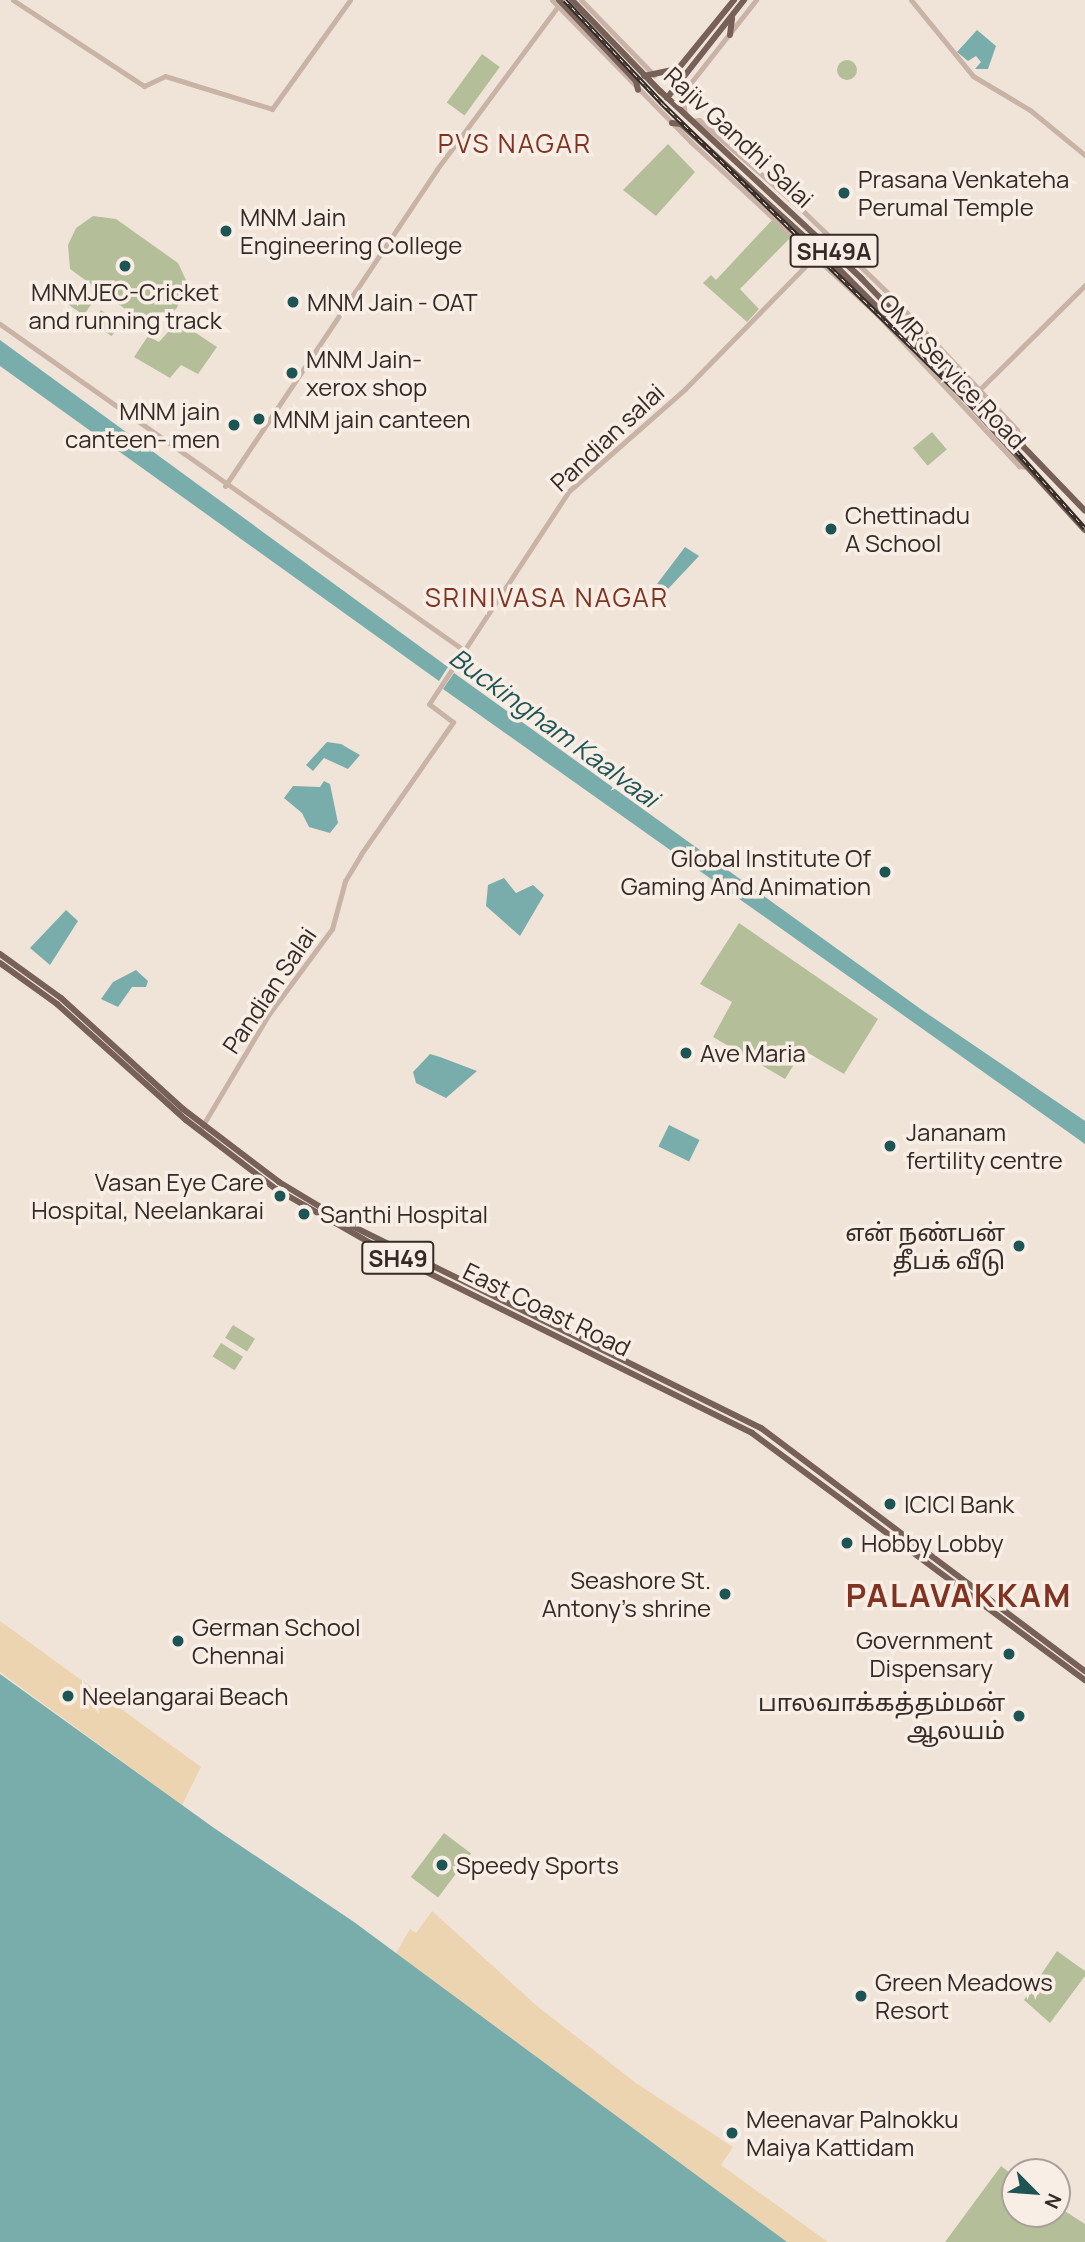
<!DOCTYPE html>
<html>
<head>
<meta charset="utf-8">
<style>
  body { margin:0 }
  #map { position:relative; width:1085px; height:2242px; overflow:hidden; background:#f0e4d9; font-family:Manrope,"Noto Sans Tamil",sans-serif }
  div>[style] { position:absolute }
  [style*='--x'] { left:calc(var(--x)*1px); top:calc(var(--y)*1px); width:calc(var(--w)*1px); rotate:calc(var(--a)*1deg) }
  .green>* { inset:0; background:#b4bf9a; transform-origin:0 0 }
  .round { border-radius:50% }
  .sand>* { inset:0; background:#ecd4b0 }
  .water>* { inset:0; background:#79adac; transform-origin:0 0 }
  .tertiary>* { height:5px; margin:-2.5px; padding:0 2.5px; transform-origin:2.5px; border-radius:2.5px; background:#c8b3a6 }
  .primary>* { height:6px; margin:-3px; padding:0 3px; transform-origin:3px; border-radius:3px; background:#766058 }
  .rail>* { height:4.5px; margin-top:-2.25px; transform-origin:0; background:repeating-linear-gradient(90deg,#f8eee5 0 5px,#342a26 0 10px); box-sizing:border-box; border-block:2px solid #342a26 }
  .dots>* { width:19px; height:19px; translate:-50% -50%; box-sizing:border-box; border:4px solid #f8eee5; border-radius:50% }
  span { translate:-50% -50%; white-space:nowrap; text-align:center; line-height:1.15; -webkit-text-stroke:7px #f8eee5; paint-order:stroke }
  .shield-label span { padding:2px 5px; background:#f8eee5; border:2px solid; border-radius:5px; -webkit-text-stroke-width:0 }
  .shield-label { font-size:23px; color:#342a26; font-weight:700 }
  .street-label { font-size:24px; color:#342a26 }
  .poi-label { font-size:24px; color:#342a26 }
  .left { translate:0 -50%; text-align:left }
  .right { translate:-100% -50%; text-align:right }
  .neighbourhood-label { font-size:26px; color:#813322; letter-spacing:2px }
  .water-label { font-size:26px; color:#1d5454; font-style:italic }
  .district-label { font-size:32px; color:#813322; font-weight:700; letter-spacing:2px }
  .north { position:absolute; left:1001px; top:2158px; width:70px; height:70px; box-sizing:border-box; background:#f8eee5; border:2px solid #aaa099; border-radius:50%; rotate:115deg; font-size:19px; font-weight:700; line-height:28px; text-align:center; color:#342a26 }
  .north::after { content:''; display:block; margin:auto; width:24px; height:32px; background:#1d5454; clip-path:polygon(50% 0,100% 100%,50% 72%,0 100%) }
</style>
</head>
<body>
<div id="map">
  <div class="green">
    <i style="left:482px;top:54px;width:22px;height:60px;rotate:36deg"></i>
    <i class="round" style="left:837px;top:60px;width:20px;height:20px"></i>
    <i style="clip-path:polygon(668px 144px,695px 172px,656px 216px,623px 190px)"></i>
    <i style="clip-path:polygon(93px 216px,116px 219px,178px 263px,186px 280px,177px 308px,166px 317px,139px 319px,70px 269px,68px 245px,76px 228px)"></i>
    <i style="clip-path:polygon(772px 220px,791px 237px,740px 289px,759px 309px,747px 322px,703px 283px,711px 275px,716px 280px)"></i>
    <i style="left:72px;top:290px;width:24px;height:14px;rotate:35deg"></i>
    <i style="left:101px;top:310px;width:24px;height:15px;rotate:36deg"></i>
    <i style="clip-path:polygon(178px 321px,217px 347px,198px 374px,181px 365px,170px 378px,134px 357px,148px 336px,159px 342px)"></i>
    <i style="left:932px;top:432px;width:23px;height:25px;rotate:50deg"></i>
    <i style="clip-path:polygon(739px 923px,878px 1019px,844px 1074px,803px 1050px,785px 1079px,713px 1037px,732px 1002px,700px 984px)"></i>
    <i style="left:233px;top:1325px;width:26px;height:15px;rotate:32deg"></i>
    <i style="left:221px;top:1343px;width:26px;height:16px;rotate:32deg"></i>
    <i style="left:444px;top:1833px;width:34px;height:55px;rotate:37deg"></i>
    <i style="clip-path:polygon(1057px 1951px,1085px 1971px,1085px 1976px,1050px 2023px,1024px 2000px)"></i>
    <i style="clip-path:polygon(1001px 2166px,1015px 2177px,1015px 2214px,1057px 2214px,1057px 2206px,1085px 2224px,1085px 2242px,945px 2242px)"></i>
  </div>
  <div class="sand">
    <i style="clip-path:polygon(0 1621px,201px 1767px,182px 1805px,0 1672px)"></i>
    <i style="clip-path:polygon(432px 1911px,537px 2006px,636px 2083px,733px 2147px,721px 2165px,828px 2242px,787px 2242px,396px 1953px,410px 1929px,416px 1933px)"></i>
  </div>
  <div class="water">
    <i style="clip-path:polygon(977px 30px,996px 46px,988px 69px,975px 69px,981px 62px,976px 56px,968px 61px,957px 52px)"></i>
    <i style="clip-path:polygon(0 340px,448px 667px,439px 681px,0 366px)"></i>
    <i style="clip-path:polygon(685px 547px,699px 556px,668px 589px,657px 584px)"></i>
    <i style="clip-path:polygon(454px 673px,922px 1010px,1085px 1121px,1085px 1144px,443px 689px)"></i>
    <i style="clip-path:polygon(327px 742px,341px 744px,360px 755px,348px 769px,324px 758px,313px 771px,306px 765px)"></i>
    <i style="clip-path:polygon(324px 781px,330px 784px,338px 823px,330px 833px,309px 827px,302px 813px,284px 798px,293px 786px,320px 787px)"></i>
    <i style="clip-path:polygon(504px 878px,516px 893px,533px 885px,544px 895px,520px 936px,486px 906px,488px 885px)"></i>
    <i style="clip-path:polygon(66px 910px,78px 921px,50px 965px,30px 948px)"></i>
    <i style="clip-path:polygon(136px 970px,148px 981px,146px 987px,132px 987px,118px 1007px,101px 999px,113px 982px)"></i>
    <i style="clip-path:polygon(430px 1054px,440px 1057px,477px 1071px,446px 1098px,416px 1083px,413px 1072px)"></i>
    <i style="left:669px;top:1125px;width:34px;height:24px;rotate:26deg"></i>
    <i style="clip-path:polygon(0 1674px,214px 1828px,354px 1922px,787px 2242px,0 2242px)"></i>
  </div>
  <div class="tertiary">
    <i style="--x:13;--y:0;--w:157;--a:33.3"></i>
    <i style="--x:144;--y:86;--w:23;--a:-25"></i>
    <i style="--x:165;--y:76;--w:112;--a:17.1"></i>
    <i style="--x:272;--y:109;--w:134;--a:-54.4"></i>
    <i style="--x:552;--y:0;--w:199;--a:45.6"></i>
    <i style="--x:691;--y:142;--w:255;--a:42.8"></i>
    <i style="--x:878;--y:315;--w:207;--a:47"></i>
    <i style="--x:1019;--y:466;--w:9;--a:6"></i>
    <i style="--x:581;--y:0;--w:105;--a:45.8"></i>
    <i style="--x:911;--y:0;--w:98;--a:50.8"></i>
    <i style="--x:973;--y:76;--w:66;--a:30.8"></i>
    <i style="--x:1030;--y:110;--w:71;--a:39.3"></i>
    <i style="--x:685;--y:115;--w:21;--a:-98"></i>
    <i style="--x:682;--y:94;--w:120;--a:-51.8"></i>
    <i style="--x:692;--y:121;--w:7;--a:-8"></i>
    <i style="--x:699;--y:120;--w:137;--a:41.1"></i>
    <i style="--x:802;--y:210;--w:122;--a:44"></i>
    <i style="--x:890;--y:295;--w:185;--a:46.7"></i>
    <i style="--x:1017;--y:430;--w:16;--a:68"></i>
    <i style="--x:0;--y:324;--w:565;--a:35.12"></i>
    <i style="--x:978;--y:391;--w:151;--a:-44.7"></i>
    <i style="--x:225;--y:486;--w:381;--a:-56.2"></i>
    <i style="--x:437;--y:169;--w:204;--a:-53.4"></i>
    <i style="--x:200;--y:1130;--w:135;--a:-59.3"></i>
    <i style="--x:269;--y:1014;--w:106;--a:-53.5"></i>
    <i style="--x:332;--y:929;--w:50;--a:-74.8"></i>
    <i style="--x:345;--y:881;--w:31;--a:-59"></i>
    <i style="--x:361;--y:854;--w:161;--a:-55.1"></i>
    <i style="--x:453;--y:722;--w:30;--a:-143"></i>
    <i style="--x:429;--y:704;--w:255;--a:-56.7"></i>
    <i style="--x:569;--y:491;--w:154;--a:-41.3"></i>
    <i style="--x:685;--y:389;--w:193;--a:-45.6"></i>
  </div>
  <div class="primary">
    <i style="--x:559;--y:0;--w:112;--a:46.5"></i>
    <i style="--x:636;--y:81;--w:9;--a:77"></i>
    <i style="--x:572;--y:0;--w:127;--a:46"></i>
    <i style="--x:660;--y:91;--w:275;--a:42.9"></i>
    <i style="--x:861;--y:278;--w:323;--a:46.1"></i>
    <i style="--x:730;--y:35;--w:17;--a:-83"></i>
    <i style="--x:644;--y:76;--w:35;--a:-12"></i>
    <i style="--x:678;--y:69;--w:89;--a:-50.9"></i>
    <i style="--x:667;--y:98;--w:125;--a:-51.8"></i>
    <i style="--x:672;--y:123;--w:9;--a:6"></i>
    <i style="--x:681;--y:124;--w:205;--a:42.4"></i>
    <i style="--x:832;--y:262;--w:132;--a:45"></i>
    <i style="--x:925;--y:355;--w:237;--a:47.6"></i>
    <i style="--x:0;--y:954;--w:75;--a:35.8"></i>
    <i style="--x:61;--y:998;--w:165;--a:42.3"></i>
    <i style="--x:183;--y:1109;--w:121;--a:37.2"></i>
    <i style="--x:279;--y:1182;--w:85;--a:31.1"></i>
    <i style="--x:352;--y:1226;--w:456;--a:26.3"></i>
    <i style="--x:761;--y:1428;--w:405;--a:36.9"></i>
    <i style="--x:0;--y:963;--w:70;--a:35.7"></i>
    <i style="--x:57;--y:1004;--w:173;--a:42"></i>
    <i style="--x:186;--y:1120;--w:113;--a:37.5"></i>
    <i style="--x:276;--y:1189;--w:127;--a:29.8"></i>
    <i style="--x:386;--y:1252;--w:408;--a:26.3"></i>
    <i style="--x:752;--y:1433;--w:415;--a:36.6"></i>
  </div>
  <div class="rail">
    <i style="--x:565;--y:0;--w:143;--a:46.7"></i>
    <i style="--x:663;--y:104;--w:475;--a:44.3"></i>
    <i style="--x:1003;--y:436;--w:123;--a:48.3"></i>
  </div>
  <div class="dots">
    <i style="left:844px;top:193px;background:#1d5454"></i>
    <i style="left:226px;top:231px;background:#1d5454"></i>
    <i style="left:125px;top:266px;background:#1d5454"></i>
    <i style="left:293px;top:302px;background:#1d5454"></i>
    <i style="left:292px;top:373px;background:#1d5454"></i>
    <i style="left:259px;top:419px;background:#1d5454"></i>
    <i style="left:234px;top:425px;background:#1d5454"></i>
    <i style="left:831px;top:529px;background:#1d5454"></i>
    <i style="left:885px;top:872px;background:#1d5454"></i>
    <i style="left:686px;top:1053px;background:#1d5454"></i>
    <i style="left:890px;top:1146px;background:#1d5454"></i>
    <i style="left:280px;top:1196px;background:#1d5454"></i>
    <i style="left:304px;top:1214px;background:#1d5454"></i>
    <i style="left:1019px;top:1246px;background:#1d5454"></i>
    <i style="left:890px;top:1504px;background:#1d5454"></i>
    <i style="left:847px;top:1543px;background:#1d5454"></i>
    <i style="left:725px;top:1594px;background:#1d5454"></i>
    <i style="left:178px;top:1641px;background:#1d5454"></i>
    <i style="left:1009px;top:1654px;background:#1d5454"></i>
    <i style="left:68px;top:1696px;background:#1d5454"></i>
    <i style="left:1019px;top:1716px;background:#1d5454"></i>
    <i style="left:442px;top:1865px;background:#1d5454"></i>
    <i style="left:861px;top:1996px;background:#1d5454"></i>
    <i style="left:732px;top:2133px;background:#1d5454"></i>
  </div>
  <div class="shield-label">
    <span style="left:834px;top:251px">SH49A</span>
    <span style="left:398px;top:1258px">SH49</span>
  </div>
  <div class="street-label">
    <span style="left:739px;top:137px;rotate:43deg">Rajiv Gandhi Salai</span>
    <span style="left:953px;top:371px;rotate:47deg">OMR Service Road</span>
    <span style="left:607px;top:437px;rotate:-43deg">Pandian salai</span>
    <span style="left:269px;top:990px;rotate:-56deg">Pandian Salai</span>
    <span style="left:547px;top:1309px;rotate:26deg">East Coast Road</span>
  </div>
  <div class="poi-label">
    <span class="left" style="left:858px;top:193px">Prasana Venkateha<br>Perumal Temple</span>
    <span class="left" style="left:240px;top:231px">MNM Jain<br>Engineering College</span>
    <span style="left:125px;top:306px">MNMJEC-Cricket<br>and running track</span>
    <span class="left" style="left:307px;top:302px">MNM Jain - OAT</span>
    <span class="left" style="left:306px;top:373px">MNM Jain-<br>xerox shop</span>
    <span class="right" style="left:220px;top:425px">MNM jain<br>canteen- men</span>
    <span class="left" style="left:273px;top:419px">MNM jain canteen</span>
    <span class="left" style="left:845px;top:529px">Chettinadu<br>A School</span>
    <span class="right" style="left:871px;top:872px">Global Institute Of<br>Gaming And Animation</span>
    <span class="left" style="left:700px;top:1053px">Ave Maria</span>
    <span class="left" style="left:906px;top:1146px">Jananam<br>fertility centre</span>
    <span class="right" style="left:264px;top:1196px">Vasan Eye Care<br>Hospital, Neelankarai</span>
    <span class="left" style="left:320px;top:1214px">Santhi Hospital</span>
    <span class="right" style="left:1005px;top:1246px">என் நண்பன்<br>தீபக் வீடு</span>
    <span class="left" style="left:904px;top:1504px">ICICI Bank</span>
    <span class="left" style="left:861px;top:1543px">Hobby Lobby</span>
    <span class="right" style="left:711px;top:1594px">Seashore St.<br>Antony's shrine</span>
    <span class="left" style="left:192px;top:1641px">German School<br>Chennai</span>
    <span class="right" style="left:993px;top:1654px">Government<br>Dispensary</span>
    <span class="left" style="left:82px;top:1696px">Neelangarai Beach</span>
    <span class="right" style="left:1005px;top:1716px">பாலவாக்கத்தம்மன்<br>ஆலயம்</span>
    <span class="left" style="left:456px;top:1865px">Speedy Sports</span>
    <span class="left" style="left:875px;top:1996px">Green Meadows<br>Resort</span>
    <span class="left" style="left:746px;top:2133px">Meenavar Palnokku<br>Maiya Kattidam</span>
  </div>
  <div class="neighbourhood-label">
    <span style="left:515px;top:144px">PVS NAGAR</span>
    <span style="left:547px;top:598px">SRINIVASA NAGAR</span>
  </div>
  <div class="water-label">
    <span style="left:554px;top:728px;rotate:36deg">Buckingham Kaalvaai</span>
  </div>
  <div class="district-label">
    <span style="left:959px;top:1595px">PALAVAKKAM</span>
  </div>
  <div class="north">N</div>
</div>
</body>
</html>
